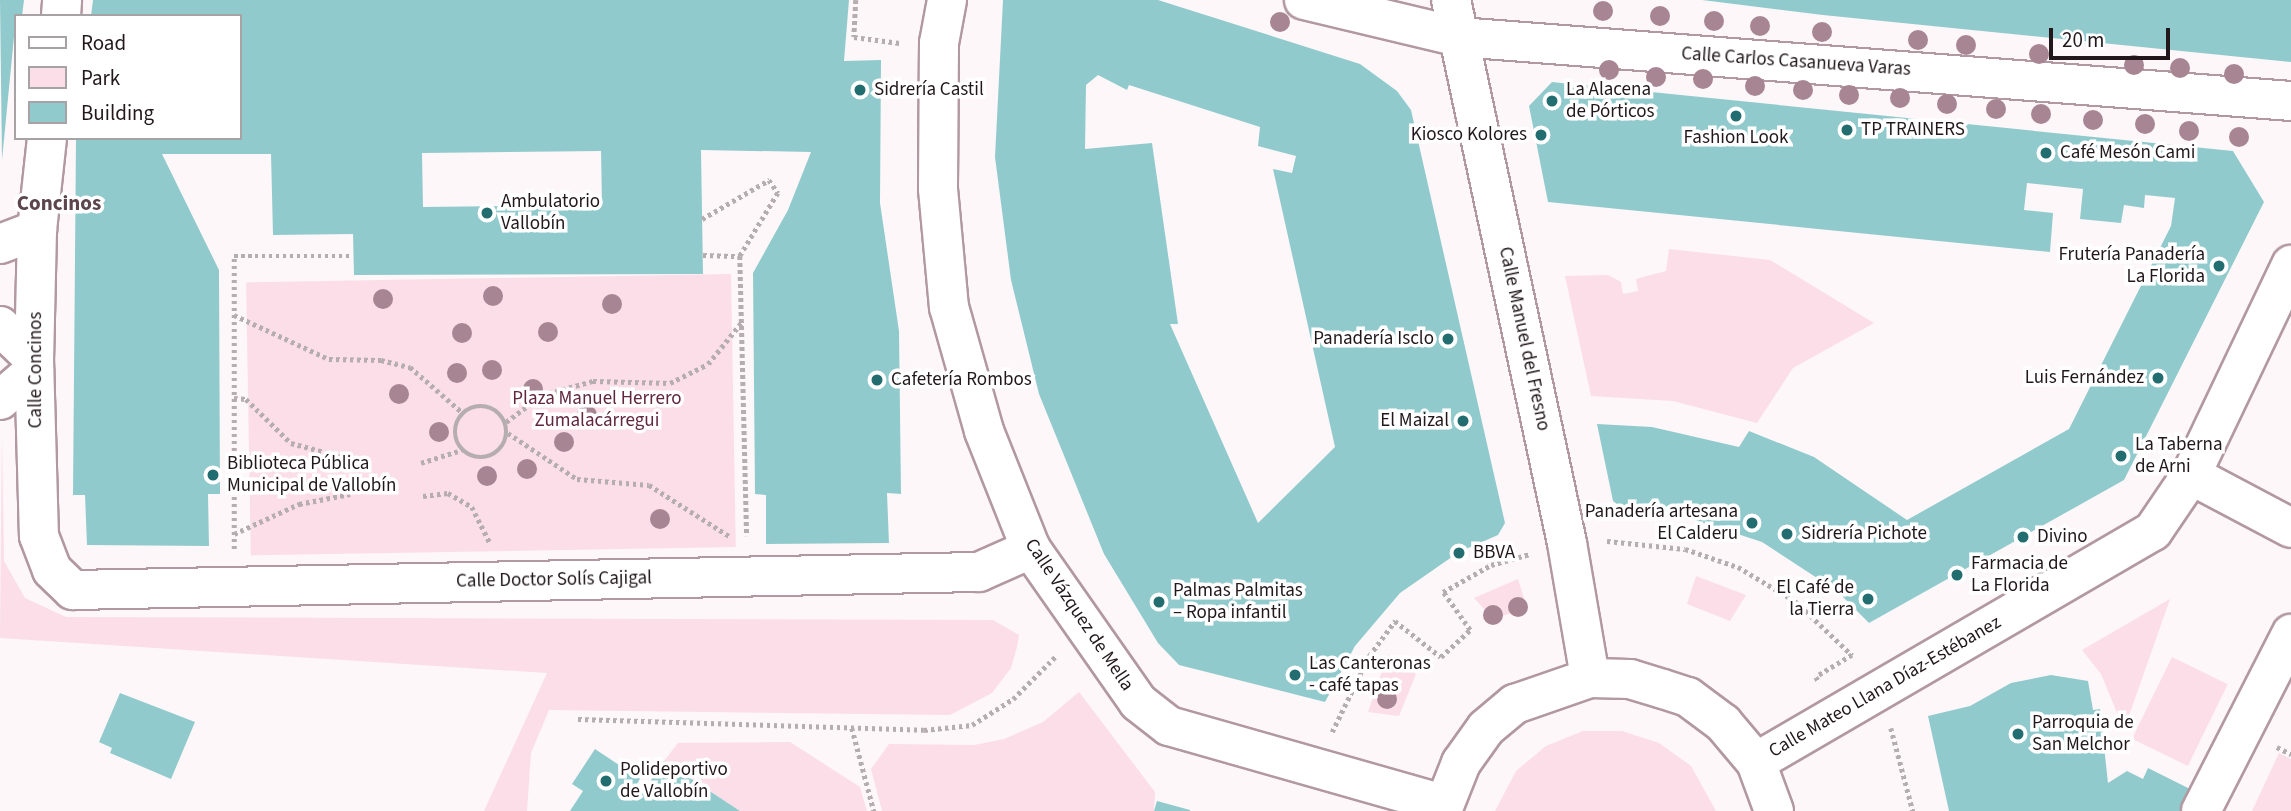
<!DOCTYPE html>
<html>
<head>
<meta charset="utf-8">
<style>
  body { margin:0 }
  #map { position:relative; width:2291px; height:811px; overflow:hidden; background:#fdf7f9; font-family:"Source Sans 3",sans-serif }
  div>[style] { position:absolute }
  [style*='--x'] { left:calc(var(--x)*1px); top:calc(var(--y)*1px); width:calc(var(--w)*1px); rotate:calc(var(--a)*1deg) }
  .green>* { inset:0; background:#fbdee7; transform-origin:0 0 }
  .building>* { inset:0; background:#91cacc }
  .path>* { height:4.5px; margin-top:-2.25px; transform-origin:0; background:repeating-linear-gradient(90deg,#b5adb0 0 3.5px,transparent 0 7px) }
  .path>.ring { margin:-2.25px; padding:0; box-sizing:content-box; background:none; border:4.5px solid #b5adb0; border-radius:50% }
  .roads { filter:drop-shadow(2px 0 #b298a0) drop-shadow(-2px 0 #b298a0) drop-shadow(0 2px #b298a0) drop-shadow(0 -2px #b298a0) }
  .street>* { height:38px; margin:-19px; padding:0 19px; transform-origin:19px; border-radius:19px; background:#fff }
  .trees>* { width:20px; height:20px; margin:-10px; border-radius:50%; background:#a78593 }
  .dots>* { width:19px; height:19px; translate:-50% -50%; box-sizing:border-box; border:4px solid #fff; border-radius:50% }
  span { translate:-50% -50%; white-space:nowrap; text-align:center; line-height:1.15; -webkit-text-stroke:7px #fff; paint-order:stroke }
  .street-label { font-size:19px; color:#22181c }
  .poi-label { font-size:19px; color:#22181c }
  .left { translate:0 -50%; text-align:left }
  .right { translate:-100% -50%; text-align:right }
  .park-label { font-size:19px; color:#61273f }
  .neighbourhood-label { font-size:21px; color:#5c454d; font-weight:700 }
  .legend { position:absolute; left:14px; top:14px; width:228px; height:126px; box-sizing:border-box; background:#fff; border:2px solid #a7a3a4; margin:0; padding:9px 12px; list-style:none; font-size:21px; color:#22181c }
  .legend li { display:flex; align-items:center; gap:14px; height:35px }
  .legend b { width:35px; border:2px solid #a7a3a4 }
  .scale { position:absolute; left:2049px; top:28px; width:121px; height:32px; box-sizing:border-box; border:4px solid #22181c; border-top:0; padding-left:9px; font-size:21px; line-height:24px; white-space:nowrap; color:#22181c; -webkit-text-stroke:5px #fff; paint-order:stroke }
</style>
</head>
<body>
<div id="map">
  <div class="green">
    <i style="clip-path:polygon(1669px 249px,1770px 260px,1874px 323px,1793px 368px,1757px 423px,1673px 401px,1591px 396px,1565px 276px,1608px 275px,1621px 282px,1623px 294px,1638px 291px,1636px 279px,1666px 271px)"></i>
    <i style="left:731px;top:274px;width:273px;height:485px;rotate:89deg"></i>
    <i style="clip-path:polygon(2px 434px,4px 561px,25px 598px,66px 617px,993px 620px,1019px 635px,1017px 647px,1011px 668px,992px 693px,950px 715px,549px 710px,531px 753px,527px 811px,484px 811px,547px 673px,0 638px)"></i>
    <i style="clip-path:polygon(1696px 576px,1746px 595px,1730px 621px,1687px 604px)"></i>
    <i style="clip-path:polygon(1518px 579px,1527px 608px,1493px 619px,1474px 598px)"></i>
    <i style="clip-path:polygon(2170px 599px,2124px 730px,2101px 674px,2082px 650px)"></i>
    <i style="clip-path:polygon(1388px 654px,1416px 674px,1399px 716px,1368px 712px)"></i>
    <i style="left:2172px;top:657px;width:62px;height:91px;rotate:26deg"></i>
    <i style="clip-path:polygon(1079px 692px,1155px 792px,1154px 811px,882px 811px,871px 769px,889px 744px,974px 745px,1004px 739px,1043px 722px)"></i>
    <i style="clip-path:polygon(1583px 731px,1622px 731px,1659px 743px,1691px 766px,1716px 811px,1495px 811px,1516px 771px,1546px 746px)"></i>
    <i style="clip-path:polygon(790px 742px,860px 787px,867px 811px,740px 811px,664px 761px,678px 743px)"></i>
    <i style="clip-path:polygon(2279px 753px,2291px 759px,2291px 811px,2252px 811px)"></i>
  </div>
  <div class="building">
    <i style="clip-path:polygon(0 0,24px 0,22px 16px,16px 16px,2px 160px)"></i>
    <i style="clip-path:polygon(evenodd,93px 0,849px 0,844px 61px,881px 60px,880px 203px,899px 331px,901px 494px,887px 493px,889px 543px,766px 544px,766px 495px,755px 494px,753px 273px,788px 210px,811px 152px,701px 150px,703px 274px,354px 275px,353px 234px,273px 235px,271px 154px,162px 154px,219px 270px,220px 494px,208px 494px,209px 546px,87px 545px,85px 495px,73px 495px,76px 138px,240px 138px,240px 16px,91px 16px,93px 0,601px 151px,602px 205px,423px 207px,422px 153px,601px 151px)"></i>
    <i style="clip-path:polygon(evenodd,1003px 0,1158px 0,1360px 64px,1397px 91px,1411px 110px,1505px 523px,1498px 535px,1459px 552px,1400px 593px,1355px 646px,1325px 702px,1179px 665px,1158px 643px,1104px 554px,1039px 394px,1011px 280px,995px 157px,1003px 0,1098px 75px,1127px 90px,1129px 85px,1260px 127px,1258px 146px,1296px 156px,1292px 173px,1273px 169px,1335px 447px,1258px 523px,1170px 324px,1178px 324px,1152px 143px,1085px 149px,1086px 85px,1098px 75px)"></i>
    <i style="clip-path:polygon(1702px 0,2291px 0,2291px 62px,1823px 15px)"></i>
    <i style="clip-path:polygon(1552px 82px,2233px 151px,2264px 202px,2124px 480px,1869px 623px,1837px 591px,1762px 542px,1692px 519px,1626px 511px,1613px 501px,1597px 424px,1652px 427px,1739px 447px,1749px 431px,1814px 457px,1907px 520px,2069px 429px,2171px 226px,2175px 198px,2145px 195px,2144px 208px,2124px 205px,2121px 223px,2080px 219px,2083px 189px,2027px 183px,2024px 210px,2053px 213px,2050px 252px,1548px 202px,1529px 106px)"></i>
    <i style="clip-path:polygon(2051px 675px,2088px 681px,2093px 710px,2100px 709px,2108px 783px,2127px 771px,2143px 779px,2148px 768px,2194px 791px,2183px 811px,1949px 811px,1928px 716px,1970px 706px,2011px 683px)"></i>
    <i style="clip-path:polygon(120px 693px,195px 722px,171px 779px,110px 753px,112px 748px,99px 742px)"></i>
    <i style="clip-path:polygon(595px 749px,640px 779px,633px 790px,641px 795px,664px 761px,740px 811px,570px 811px,583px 791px,572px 784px)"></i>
    <i style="clip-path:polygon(1157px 801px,1190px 810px,1190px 811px,1154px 811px)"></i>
  </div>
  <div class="path">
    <i style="--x:856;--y:0;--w:37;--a:93"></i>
    <i style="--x:854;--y:37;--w:46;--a:7.4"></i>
    <i style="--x:702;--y:219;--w:78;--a:-30.2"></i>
    <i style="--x:769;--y:180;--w:16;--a:55"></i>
    <i style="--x:778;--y:193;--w:74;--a:121.1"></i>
    <i style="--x:703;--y:255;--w:37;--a:2"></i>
    <i style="--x:740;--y:256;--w:280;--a:88.6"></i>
    <i style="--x:234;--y:315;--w:105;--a:24.9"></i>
    <i style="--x:329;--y:359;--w:52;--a:1.1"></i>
    <i style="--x:381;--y:360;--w:30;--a:14"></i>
    <i style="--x:410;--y:367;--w:70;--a:41"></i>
    <i style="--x:234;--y:398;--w:12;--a:5"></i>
    <i style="--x:246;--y:399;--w:63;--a:44.4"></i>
    <i style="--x:291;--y:443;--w:61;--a:15.2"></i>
    <i class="ring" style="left:455px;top:406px;width:47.5px;height:47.5px"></i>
    <i style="--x:506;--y:422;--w:45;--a:-36.9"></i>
    <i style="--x:542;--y:395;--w:53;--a:-15.4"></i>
    <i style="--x:593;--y:381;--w:77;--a:1.5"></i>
    <i style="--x:670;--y:383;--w:42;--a:-26.6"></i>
    <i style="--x:708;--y:364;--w:53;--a:-51.2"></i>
    <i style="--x:508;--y:433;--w:83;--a:33.7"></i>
    <i style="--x:577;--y:479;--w:72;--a:4.8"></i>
    <i style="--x:649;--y:485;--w:95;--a:32.5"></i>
    <i style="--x:421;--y:463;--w:43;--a:-17.6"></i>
    <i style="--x:423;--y:496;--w:25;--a:-7"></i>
    <i style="--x:448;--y:493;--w:28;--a:30"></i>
    <i style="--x:472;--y:507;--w:40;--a:63.4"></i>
    <i style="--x:234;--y:534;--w:72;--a:-24.8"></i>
    <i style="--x:299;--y:504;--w:52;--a:-11.1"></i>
    <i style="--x:1607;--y:541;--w:78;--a:5.9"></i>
    <i style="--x:1685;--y:549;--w:56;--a:18.8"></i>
    <i style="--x:1738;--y:567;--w:66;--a:30.8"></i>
    <i style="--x:1795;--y:601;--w:79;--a:43.5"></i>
    <i style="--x:1852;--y:655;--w:42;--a:148.6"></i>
    <i style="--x:1816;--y:677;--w:6;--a:59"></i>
    <i style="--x:234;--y:549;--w:293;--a:-90"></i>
    <i style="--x:234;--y:256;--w:119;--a:0"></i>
    <i style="--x:578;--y:719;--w:346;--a:1.8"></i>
    <i style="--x:924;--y:730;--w:48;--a:-5.9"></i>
    <i style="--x:972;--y:725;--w:49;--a:-32.4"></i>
    <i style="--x:1013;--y:699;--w:61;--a:-45"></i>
    <i style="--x:852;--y:728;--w:86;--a:75.2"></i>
    <i style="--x:1891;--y:728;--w:86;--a:75.2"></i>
    <i style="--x:1332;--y:732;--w:85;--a:-64"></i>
    <i style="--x:1369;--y:656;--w:44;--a:-53.4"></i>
    <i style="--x:1395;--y:621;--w:58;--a:38"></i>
    <i style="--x:1441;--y:657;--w:40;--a:-43"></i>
    <i style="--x:1470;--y:630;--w:47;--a:-125.4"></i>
    <i style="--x:1443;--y:592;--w:55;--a:-29.4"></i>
    <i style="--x:1491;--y:565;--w:41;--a:-15.8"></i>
    <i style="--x:2277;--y:747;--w:16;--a:27"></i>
  </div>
  <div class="roads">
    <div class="street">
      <i style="--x:947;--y:0;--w:44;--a:100.5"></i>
      <i style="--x:939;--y:43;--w:146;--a:90.4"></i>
      <i style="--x:938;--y:189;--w:119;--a:84.7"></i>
      <i style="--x:949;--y:307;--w:129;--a:74.2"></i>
      <i style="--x:984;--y:431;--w:127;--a:68.3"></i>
      <i style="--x:1031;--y:549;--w:187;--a:55"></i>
      <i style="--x:1138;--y:702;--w:39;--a:38"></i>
      <i style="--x:1169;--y:726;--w:285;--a:15.9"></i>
      <i style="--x:1304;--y:0;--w:159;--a:13.4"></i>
      <i style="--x:1459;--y:37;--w:834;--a:4.4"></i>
      <i style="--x:1451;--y:0;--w:555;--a:77.94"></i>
      <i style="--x:1567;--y:543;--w:137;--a:80.3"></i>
      <i style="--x:61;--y:16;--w:16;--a:-86"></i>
      <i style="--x:47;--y:138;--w:93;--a:96.2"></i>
      <i style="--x:37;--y:230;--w:129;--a:91.3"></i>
      <i style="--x:34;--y:359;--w:177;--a:88.4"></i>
      <i style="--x:39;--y:536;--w:36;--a:69"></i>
      <i style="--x:52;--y:570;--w:29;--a:44"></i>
      <i style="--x:73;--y:590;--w:906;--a:-1.14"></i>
      <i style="--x:979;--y:572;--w:57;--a:-23.9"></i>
      <i style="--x:0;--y:244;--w:40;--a:-21"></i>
      <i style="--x:0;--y:326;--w:47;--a:44.1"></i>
      <i style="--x:0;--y:400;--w:45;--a:-40.5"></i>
      <i style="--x:2191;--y:475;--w:113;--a:27.9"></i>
      <i style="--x:1756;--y:762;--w:459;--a:-30.2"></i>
      <i style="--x:2153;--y:531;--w:68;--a:-55.8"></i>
      <i style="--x:2191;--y:475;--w:233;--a:-64.5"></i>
      <i style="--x:1442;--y:811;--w:52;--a:-68.4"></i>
      <i style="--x:1461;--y:763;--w:43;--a:-54.5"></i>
      <i style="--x:1486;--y:728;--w:38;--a:-40"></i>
      <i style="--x:1515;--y:704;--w:79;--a:-19.1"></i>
      <i style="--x:1590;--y:678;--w:40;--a:1.4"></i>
      <i style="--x:1630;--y:679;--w:34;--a:17"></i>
      <i style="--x:1663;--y:689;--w:26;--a:18"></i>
      <i style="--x:1688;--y:697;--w:44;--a:36.6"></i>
      <i style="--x:1723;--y:723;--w:51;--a:49.8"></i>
      <i style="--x:1756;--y:762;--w:52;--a:69.8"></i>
      <i style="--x:2201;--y:811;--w:199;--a:-63"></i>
    </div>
  </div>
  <div class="trees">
    <i style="left:1603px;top:11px"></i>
    <i style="left:1660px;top:16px"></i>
    <i style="left:1714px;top:21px"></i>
    <i style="left:1280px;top:22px"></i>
    <i style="left:1760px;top:26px"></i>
    <i style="left:1822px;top:32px"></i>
    <i style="left:1918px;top:40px"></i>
    <i style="left:1966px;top:45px"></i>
    <i style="left:2039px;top:54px"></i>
    <i style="left:2134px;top:65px"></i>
    <i style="left:2180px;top:68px"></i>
    <i style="left:1609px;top:70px"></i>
    <i style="left:2234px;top:74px"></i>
    <i style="left:1656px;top:77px"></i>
    <i style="left:1703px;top:79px"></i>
    <i style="left:1755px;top:86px"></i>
    <i style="left:1803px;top:90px"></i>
    <i style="left:1849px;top:95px"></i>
    <i style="left:1900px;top:98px"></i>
    <i style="left:1947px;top:104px"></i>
    <i style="left:1996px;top:109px"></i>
    <i style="left:2041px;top:114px"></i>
    <i style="left:2093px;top:120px"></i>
    <i style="left:2145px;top:124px"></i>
    <i style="left:2189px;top:131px"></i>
    <i style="left:2239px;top:137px"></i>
    <i style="left:493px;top:296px"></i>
    <i style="left:383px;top:299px"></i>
    <i style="left:612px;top:304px"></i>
    <i style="left:548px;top:332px"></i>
    <i style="left:462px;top:333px"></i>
    <i style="left:492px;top:370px"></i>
    <i style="left:457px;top:373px"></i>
    <i style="left:533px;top:389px"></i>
    <i style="left:399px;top:394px"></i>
    <i style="left:587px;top:415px"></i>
    <i style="left:439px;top:432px"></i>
    <i style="left:564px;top:442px"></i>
    <i style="left:527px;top:469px"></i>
    <i style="left:487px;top:476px"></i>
    <i style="left:660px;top:519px"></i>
    <i style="left:1518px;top:607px"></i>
    <i style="left:1493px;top:615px"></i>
    <i style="left:1387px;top:699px"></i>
  </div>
  <div class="dots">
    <i style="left:860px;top:90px;background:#226d70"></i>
    <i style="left:1552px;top:101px;background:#226d70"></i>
    <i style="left:1736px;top:116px;background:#226d70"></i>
    <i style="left:1847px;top:130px;background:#226d70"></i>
    <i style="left:1541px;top:135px;background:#226d70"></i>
    <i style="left:2046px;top:153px;background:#226d70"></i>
    <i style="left:487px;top:213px;background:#226d70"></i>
    <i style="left:2219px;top:266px;background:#226d70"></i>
    <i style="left:1448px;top:339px;background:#226d70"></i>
    <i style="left:2158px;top:378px;background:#226d70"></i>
    <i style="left:877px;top:380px;background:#226d70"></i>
    <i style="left:1463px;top:421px;background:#226d70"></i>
    <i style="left:2121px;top:456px;background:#226d70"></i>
    <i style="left:213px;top:475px;background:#226d70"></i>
    <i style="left:1752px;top:523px;background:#226d70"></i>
    <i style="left:1787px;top:534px;background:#226d70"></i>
    <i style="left:2023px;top:537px;background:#226d70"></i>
    <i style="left:1459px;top:553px;background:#226d70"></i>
    <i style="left:1957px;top:575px;background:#226d70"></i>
    <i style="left:1868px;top:599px;background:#226d70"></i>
    <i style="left:1159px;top:602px;background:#226d70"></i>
    <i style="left:1295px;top:675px;background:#226d70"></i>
    <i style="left:2018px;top:734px;background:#226d70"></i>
    <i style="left:606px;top:781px;background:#226d70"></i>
  </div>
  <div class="street-label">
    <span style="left:1796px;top:62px;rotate:4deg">Calle Carlos Casanueva Varas</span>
    <span style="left:1524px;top:339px;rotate:78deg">Calle Manuel del Fresno</span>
    <span style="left:36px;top:370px;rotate:-90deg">Calle Concinos</span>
    <span style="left:554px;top:580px;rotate:-1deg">Calle Doctor Solís Cajigal</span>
    <span style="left:1079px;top:615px;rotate:56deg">Calle Vázquez de Mella</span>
    <span style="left:1885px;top:687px;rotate:-30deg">Calle Mateo Llana Díaz-Estébanez</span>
  </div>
  <div class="poi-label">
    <span class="left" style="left:874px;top:90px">Sidrería Castil</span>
    <span class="left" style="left:1566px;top:101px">La Alacena<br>de Pórticos</span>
    <span class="left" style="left:1861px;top:130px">TP TRAINERS</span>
    <span class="right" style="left:1527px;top:135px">Kiosco Kolores</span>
    <span style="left:1736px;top:138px">Fashion Look</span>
    <span class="left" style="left:2060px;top:153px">Café Mesón Cami</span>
    <span class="left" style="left:501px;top:213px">Ambulatorio<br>Vallobín</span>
    <span class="right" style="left:2205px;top:266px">Frutería Panadería<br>La Florida</span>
    <span class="right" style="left:1434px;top:339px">Panadería Isclo</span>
    <span class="right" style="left:2144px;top:378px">Luis Fernández</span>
    <span class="left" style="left:891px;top:380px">Cafetería Rombos</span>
    <span class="right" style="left:1449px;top:421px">El Maizal</span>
    <span class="left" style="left:2135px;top:456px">La Taberna<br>de Arni</span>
    <span class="left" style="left:227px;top:475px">Biblioteca Pública<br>Municipal de Vallobín</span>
    <span class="right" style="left:1738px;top:523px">Panadería artesana<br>El Calderu</span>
    <span class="left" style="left:1801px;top:534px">Sidrería Pichote</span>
    <span class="left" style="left:2037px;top:537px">Divino</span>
    <span class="left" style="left:1473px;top:553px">BBVA</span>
    <span class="left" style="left:1971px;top:575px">Farmacia de<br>La Florida</span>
    <span class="right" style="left:1854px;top:599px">El Café de<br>la Tierra</span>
    <span class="left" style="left:1173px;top:602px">Palmas Palmitas<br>– Ropa infantil</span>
    <span class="left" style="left:1309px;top:675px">Las Canteronas<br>- café tapas</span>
    <span class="left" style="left:2032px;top:734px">Parroquia de<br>San Melchor</span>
    <span class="left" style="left:620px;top:781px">Polideportivo<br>de Vallobín</span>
  </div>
  <div class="park-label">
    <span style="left:597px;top:410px">Plaza Manuel Herrero<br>Zumalacárregui</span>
  </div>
  <div class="neighbourhood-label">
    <span style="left:59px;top:203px">Concinos</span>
  </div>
  <ul class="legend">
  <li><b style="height:9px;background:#fff"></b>Road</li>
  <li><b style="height:19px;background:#fbdee7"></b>Park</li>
  <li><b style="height:19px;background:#91cacc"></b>Building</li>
  </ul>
  <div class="scale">20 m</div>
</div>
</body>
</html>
